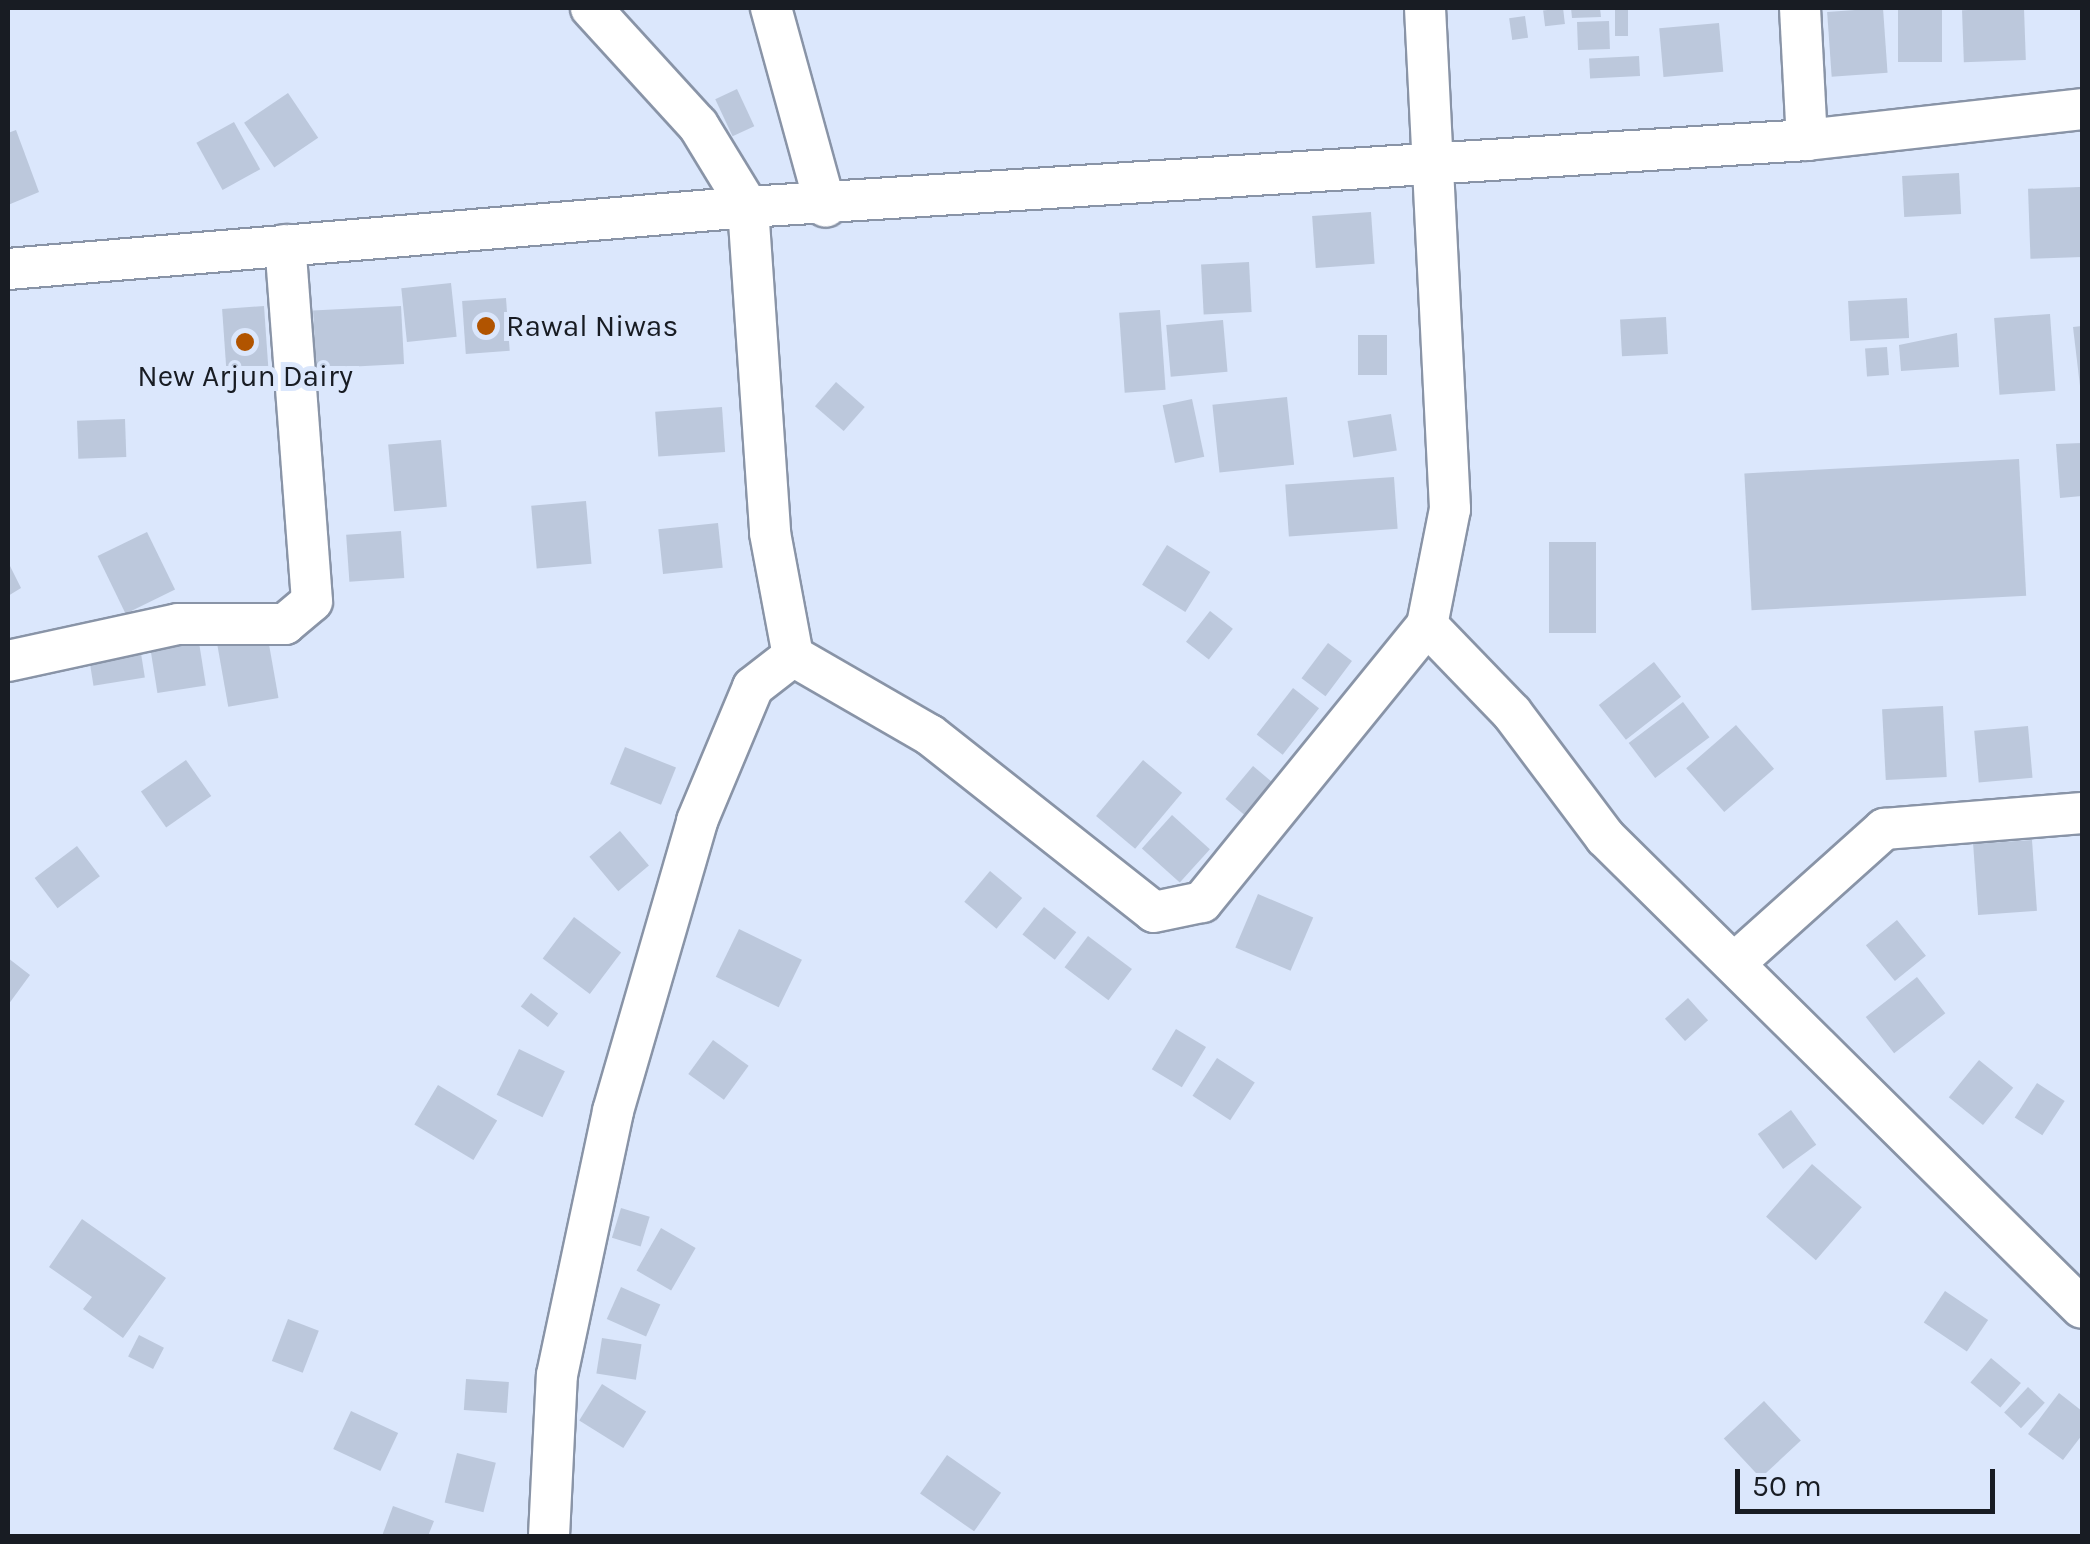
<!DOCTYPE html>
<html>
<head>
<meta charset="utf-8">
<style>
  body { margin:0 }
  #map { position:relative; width:2090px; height:1544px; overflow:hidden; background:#dbe7fc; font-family:Karla,sans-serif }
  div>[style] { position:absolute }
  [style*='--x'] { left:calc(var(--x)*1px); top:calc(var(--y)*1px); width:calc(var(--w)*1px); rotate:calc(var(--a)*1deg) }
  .building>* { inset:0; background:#bcc8dc; transform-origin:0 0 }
  .roads { filter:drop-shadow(2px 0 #8994a7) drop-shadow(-2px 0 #8994a7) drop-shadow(0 2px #8994a7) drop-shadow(0 -2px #8994a7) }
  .street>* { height:40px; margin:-20px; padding:0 20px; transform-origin:20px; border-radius:20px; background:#fff }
  .dots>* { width:28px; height:28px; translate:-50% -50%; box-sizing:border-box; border:5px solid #dbe7fc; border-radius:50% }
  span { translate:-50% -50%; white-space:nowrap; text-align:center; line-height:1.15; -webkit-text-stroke:10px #dbe7fc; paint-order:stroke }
  .poi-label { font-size:30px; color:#181c23 }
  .left { translate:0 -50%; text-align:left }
  .frame { position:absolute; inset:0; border:10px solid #181c23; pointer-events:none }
  .scale { position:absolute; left:1735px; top:1469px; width:260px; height:45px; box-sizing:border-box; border:5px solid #181c23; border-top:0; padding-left:12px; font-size:30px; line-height:35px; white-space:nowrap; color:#181c23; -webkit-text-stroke:8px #dbe7fc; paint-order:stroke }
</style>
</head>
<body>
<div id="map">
  <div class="building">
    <i style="left:1563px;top:8px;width:16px;height:20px;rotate:83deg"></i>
    <i style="clip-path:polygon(1571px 8px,1600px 8px,1601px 17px,1572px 18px)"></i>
    <i style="left:1615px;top:8px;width:13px;height:28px"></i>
    <i style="left:1883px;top:8px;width:65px;height:56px;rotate:86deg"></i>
    <i style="left:1898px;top:8px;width:44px;height:54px"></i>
    <i style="left:2024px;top:8px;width:52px;height:62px;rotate:88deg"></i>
    <i style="left:1525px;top:16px;width:22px;height:16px;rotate:82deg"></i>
    <i style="left:1609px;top:21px;width:28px;height:32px;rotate:88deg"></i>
    <i style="left:1719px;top:23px;width:49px;height:60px;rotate:85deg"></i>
    <i style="left:1639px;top:56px;width:20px;height:50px;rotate:87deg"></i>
    <i style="left:737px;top:89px;width:41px;height:24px;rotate:65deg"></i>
    <i style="left:288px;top:93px;width:54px;height:53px;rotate:56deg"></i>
    <i style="left:234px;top:122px;width:54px;height:43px;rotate:61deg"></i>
    <i style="clip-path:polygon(16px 130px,39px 192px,8px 205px,8px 133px)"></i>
    <i style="left:1959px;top:173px;width:41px;height:57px;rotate:87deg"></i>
    <i style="left:2080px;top:187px;width:70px;height:52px;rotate:88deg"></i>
    <i style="left:1371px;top:212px;width:52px;height:59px;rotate:86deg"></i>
    <i style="left:1249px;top:262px;width:50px;height:48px;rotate:87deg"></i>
    <i style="left:451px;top:283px;width:54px;height:50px;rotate:84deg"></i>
    <i style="left:506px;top:298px;width:53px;height:44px;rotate:86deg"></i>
    <i style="left:1907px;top:298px;width:40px;height:59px;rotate:87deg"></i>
    <i style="left:264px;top:306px;width:71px;height:42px;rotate:86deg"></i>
    <i style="left:401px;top:306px;width:58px;height:88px;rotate:87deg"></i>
    <i style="left:1160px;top:310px;width:80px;height:41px;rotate:86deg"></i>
    <i style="left:2050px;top:314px;width:77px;height:56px;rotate:86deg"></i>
    <i style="left:1666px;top:317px;width:37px;height:46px;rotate:87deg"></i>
    <i style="left:1223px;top:320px;width:52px;height:57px;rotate:85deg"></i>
    <i style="clip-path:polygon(2082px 326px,2082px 386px,2080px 386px,2073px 327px)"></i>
    <i style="clip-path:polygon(1957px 333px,1959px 367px,1901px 371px,1899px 345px)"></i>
    <i style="left:1358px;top:335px;width:29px;height:40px"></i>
    <i style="left:1887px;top:347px;width:28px;height:22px;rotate:86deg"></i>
    <i style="left:836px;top:382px;width:38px;height:32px;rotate:41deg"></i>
    <i style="left:1287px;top:397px;width:68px;height:75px;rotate:84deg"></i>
    <i style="left:1192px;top:399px;width:59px;height:30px;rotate:78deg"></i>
    <i style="left:722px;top:407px;width:45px;height:67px;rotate:86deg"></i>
    <i style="left:1391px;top:414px;width:37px;height:44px;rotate:81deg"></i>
    <i style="left:125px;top:419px;width:38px;height:48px;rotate:88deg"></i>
    <i style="left:441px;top:440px;width:67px;height:53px;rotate:85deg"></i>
    <i style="clip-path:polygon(2082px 443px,2082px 496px,2060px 498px,2056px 444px)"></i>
    <i style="left:2019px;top:459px;width:137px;height:275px;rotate:87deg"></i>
    <i style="left:1394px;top:477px;width:52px;height:109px;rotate:86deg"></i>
    <i style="left:586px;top:501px;width:63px;height:55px;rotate:85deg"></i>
    <i style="left:718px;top:523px;width:45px;height:60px;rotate:84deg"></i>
    <i style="left:401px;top:531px;width:47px;height:55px;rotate:86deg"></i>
    <i style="left:147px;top:532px;width:64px;height:55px;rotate:64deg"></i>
    <i style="left:1549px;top:542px;width:47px;height:91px"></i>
    <i style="left:1167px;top:545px;width:51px;height:47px;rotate:32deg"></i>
    <i style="clip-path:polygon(8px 562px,21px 588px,8px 596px)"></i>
    <i style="left:1210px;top:611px;width:29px;height:39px;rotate:38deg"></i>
    <i style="left:267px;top:633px;width:66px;height:51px;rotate:80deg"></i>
    <i style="left:198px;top:636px;width:50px;height:49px;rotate:81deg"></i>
    <i style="left:1328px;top:643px;width:30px;height:44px;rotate:37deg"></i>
    <i style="left:140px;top:647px;width:31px;height:52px;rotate:81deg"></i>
    <i style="left:1654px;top:662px;width:44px;height:70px;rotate:52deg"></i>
    <i style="left:1293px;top:688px;width:33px;height:59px;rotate:38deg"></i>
    <i style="left:1683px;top:702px;width:44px;height:68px;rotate:53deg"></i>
    <i style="left:1943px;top:706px;width:71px;height:61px;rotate:87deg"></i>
    <i style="left:1736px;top:725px;width:58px;height:66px;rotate:49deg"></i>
    <i style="left:2028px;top:726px;width:52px;height:54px;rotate:85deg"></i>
    <i style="left:625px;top:747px;width:55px;height:40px;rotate:22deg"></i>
    <i style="left:186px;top:760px;width:44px;height:55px;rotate:55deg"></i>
    <i style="left:1143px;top:760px;width:51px;height:73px;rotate:40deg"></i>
    <i style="left:1253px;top:766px;width:34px;height:43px;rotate:40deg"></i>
    <i style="left:1172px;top:815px;width:51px;height:45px;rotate:42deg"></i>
    <i style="left:620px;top:831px;width:45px;height:40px;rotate:50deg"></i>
    <i style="left:2032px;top:840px;width:71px;height:59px;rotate:86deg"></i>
    <i style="left:77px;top:846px;width:38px;height:53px;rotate:53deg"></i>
    <i style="left:990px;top:871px;width:42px;height:40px;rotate:40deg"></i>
    <i style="left:1258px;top:894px;width:60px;height:58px;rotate:23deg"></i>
    <i style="left:1044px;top:907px;width:41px;height:35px;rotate:38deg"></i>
    <i style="left:574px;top:917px;width:59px;height:52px;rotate:37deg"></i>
    <i style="left:1897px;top:920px;width:46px;height:40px;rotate:51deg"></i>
    <i style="left:739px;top:929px;width:70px;height:53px;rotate:26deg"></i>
    <i style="left:1088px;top:936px;width:55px;height:39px;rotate:37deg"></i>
    <i style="clip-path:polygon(8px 958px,30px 975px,8px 1005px)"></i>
    <i style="left:1917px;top:977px;width:46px;height:65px;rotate:52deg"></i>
    <i style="left:531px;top:993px;width:34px;height:17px;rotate:37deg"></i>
    <i style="left:1688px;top:998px;width:30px;height:31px;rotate:48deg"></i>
    <i style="left:1176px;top:1029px;width:35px;height:47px;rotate:31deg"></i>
    <i style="left:713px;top:1040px;width:44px;height:42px;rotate:36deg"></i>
    <i style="left:519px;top:1049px;width:51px;height:51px;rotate:26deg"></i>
    <i style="left:1217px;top:1058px;width:45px;height:45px;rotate:33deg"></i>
    <i style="left:1979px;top:1060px;width:44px;height:48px;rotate:39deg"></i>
    <i style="left:2037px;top:1083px;width:33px;height:41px;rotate:33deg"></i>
    <i style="left:438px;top:1085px;width:69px;height:46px;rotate:31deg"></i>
    <i style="left:1791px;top:1110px;width:43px;height:41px;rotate:54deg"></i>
    <i style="left:1812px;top:1164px;width:66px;height:70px;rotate:41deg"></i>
    <i style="left:621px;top:1208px;width:30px;height:31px;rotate:17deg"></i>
    <i style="clip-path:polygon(82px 1219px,166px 1278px,123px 1338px,83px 1309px,92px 1297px,49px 1267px)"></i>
    <i style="left:661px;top:1228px;width:40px;height:49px;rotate:30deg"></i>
    <i style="left:621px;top:1287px;width:43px;height:35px;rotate:24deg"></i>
    <i style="left:1945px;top:1291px;width:52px;height:38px;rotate:34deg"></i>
    <i style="left:288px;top:1319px;width:33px;height:45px;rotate:21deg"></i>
    <i style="left:139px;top:1335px;width:28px;height:24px;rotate:27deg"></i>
    <i style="left:602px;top:1338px;width:40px;height:36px;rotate:9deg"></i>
    <i style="left:1991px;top:1358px;width:39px;height:32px;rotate:40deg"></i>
    <i style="left:466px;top:1379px;width:43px;height:31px;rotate:4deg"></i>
    <i style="left:602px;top:1384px;width:52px;height:43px;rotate:32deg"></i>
    <i style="left:2028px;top:1387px;width:23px;height:35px;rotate:43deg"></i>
    <i style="clip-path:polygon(2059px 1393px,2082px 1411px,2082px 1435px,2063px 1460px,2028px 1434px)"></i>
    <i style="left:1764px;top:1401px;width:54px;height:55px;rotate:47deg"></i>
    <i style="left:351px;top:1411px;width:52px;height:42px;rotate:25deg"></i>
    <i style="left:457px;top:1453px;width:40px;height:51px;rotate:14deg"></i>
    <i style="left:947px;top:1455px;width:66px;height:47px;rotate:35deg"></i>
    <i style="clip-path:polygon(393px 1506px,434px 1521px,428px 1536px,382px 1536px)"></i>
  </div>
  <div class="roads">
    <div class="street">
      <i style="--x:591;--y:8;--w:159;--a:47.6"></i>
      <i style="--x:698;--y:125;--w:96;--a:58.6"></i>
      <i style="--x:748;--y:207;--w:327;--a:86.1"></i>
      <i style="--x:770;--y:533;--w:125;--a:79.4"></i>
      <i style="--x:793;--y:656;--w:158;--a:30"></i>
      <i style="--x:930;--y:735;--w:285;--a:38.3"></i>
      <i style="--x:1154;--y:912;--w:49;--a:-11.8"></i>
      <i style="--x:1202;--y:902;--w:357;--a:-50.9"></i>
      <i style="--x:771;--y:8;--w:206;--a:74.6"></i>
      <i style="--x:1425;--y:8;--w:502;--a:87.14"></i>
      <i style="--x:1450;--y:509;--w:118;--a:101.2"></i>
      <i style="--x:1427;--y:625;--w:122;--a:46"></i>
      <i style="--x:1512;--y:713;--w:155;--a:53.1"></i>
      <i style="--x:1605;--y:837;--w:670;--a:44.64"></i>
      <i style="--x:1800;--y:8;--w:132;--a:87"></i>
      <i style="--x:8;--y:269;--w:743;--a:-4.79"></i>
      <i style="--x:748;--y:207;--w:1061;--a:-3.62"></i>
      <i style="--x:1807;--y:140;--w:277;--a:-6.4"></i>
      <i style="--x:8;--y:661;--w:174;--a:-12.3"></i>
      <i style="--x:178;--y:624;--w:107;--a:0"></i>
      <i style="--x:285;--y:624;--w:35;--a:-40"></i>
      <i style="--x:312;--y:601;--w:357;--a:-94.3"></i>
      <i style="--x:1737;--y:961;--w:198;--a:-41.9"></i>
      <i style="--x:1884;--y:829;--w:199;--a:-4.6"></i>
      <i style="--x:549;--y:1536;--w:161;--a:-87.2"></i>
      <i style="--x:557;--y:1375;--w:270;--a:-78"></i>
      <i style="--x:613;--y:1111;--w:302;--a:-73.8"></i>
      <i style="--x:697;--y:821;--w:145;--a:-67.3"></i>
      <i style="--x:753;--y:687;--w:51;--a:-37.8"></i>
    </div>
  </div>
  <div class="dots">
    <i style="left:486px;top:326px;background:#b15400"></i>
    <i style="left:245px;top:342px;background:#b15400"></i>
  </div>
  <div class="poi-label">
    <span class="left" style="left:506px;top:326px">Rawal Niwas</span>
    <span style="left:245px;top:376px">New Arjun Dairy</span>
  </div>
  <div class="frame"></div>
  <div class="scale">50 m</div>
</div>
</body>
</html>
